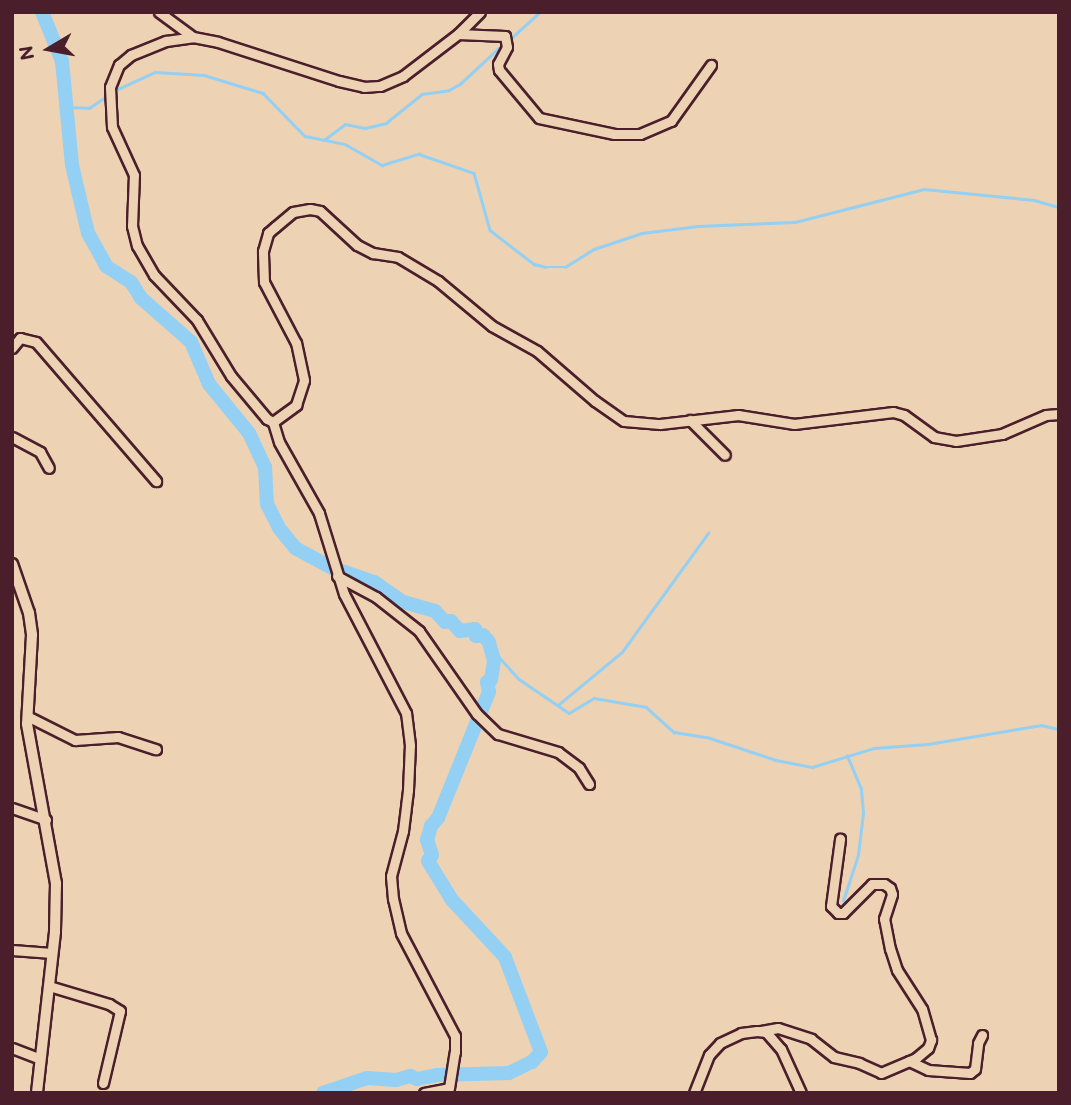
<!DOCTYPE html>
<html>
<head>
<meta charset="utf-8">
<style>
  body { margin:0 }
  #map { position:relative; width:1071px; height:1105px; overflow:hidden; background:#edd2b4; font-family:"Balsamiq Sans",sans-serif }
  div>[style] { position:absolute }
  [style*='--x'] { left:calc(var(--x)*1px); top:calc(var(--y)*1px); width:calc(var(--w)*1px); rotate:calc(var(--a)*1deg) }
  .stream>* { height:2.5px; margin:-1.25px; padding:0 1.25px; transform-origin:1.25px; border-radius:1.25px; background:#93d0f4 }
  .river>* { height:14px; margin:-7px; padding:0 7px; transform-origin:7px; border-radius:7px; background:#93d0f4 }
  .roads { filter:drop-shadow(2px 0 #4a1f2b) drop-shadow(-2px 0 #4a1f2b) drop-shadow(0 2px #4a1f2b) drop-shadow(0 -2px #4a1f2b) }
  .minor>* { height:9px; margin:-4.5px; padding:0 4.5px; transform-origin:4.5px; border-radius:4.5px; background:#edd2b4 }
  .tertiary>* { height:10px; margin:-5px; padding:0 5px; transform-origin:5px; border-radius:5px; background:#edd2b4 }
  span { translate:-50% -50%; white-space:nowrap; text-align:center; line-height:1.15; -webkit-text-stroke:7px #edd2b4; paint-order:stroke }
  .frame { position:absolute; inset:0; border:14px solid #4a1f2b; pointer-events:none }
  .north { position:absolute; left:14px; top:14px; width:70px; height:70px; -webkit-text-stroke:5px #edd2b4; paint-order:stroke; rotate:260deg; font-size:19px; font-weight:700; line-height:28px; text-align:center; color:#4a1f2b }
  .north::after { content:''; display:block; margin:auto; width:24px; height:32px; background:#4a1f2b; clip-path:polygon(50% 0,100% 100%,50% 72%,0 100%) }
</style>
</head>
<body>
<div id="map">
  <div class="stream">
    <i style="--x:509;--y:40;--w:42;--a:-42.1"></i>
    <i style="--x:114;--y:91;--w:45;--a:-24.9"></i>
    <i style="--x:155;--y:72;--w:49;--a:3.5"></i>
    <i style="--x:204;--y:75;--w:62;--a:17"></i>
    <i style="--x:263;--y:93;--w:60;--a:45.7"></i>
    <i style="--x:305;--y:136;--w:41;--a:11.3"></i>
    <i style="--x:345;--y:144;--w:43;--a:29.6"></i>
    <i style="--x:382;--y:165;--w:39;--a:-17"></i>
    <i style="--x:419;--y:154;--w:58;--a:19.1"></i>
    <i style="--x:474;--y:173;--w:59;--a:74.3"></i>
    <i style="--x:490;--y:230;--w:56;--a:37.7"></i>
    <i style="--x:534;--y:264;--w:12;--a:14"></i>
    <i style="--x:546;--y:267;--w:19;--a:0"></i>
    <i style="--x:565;--y:267;--w:34;--a:-32"></i>
    <i style="--x:594;--y:249;--w:51;--a:-18.4"></i>
    <i style="--x:642;--y:233;--w:56;--a:-7.1"></i>
    <i style="--x:698;--y:226;--w:97;--a:-2.4"></i>
    <i style="--x:795;--y:222;--w:133;--a:-14.3"></i>
    <i style="--x:924;--y:189;--w:111;--a:5.7"></i>
    <i style="--x:1034;--y:200;--w:26;--a:16"></i>
    <i style="--x:66;--y:107;--w:23;--a:2"></i>
    <i style="--x:89;--y:108;--w:22;--a:-34"></i>
    <i style="--x:324;--y:140;--w:26;--a:-37"></i>
    <i style="--x:345;--y:124;--w:20;--a:11"></i>
    <i style="--x:365;--y:128;--w:22;--a:-13"></i>
    <i style="--x:386;--y:123;--w:46;--a:-38.9"></i>
    <i style="--x:422;--y:94;--w:27;--a:-8"></i>
    <i style="--x:449;--y:90;--w:13;--a:-29"></i>
    <i style="--x:460;--y:84;--w:59;--a:-42.9"></i>
    <i style="--x:491;--y:648;--w:42;--a:47.9"></i>
    <i style="--x:519;--y:679;--w:60;--a:34.2"></i>
    <i style="--x:569;--y:713;--w:29;--a:-31"></i>
    <i style="--x:594;--y:698;--w:53;--a:9.8"></i>
    <i style="--x:646;--y:707;--w:38;--a:42"></i>
    <i style="--x:674;--y:732;--w:36;--a:9"></i>
    <i style="--x:710;--y:738;--w:70;--a:18.4"></i>
    <i style="--x:776;--y:760;--w:37;--a:11"></i>
    <i style="--x:812;--y:767;--w:65;--a:-17"></i>
    <i style="--x:874;--y:748;--w:54;--a:-4.2"></i>
    <i style="--x:928;--y:744;--w:115;--a:-9.5"></i>
    <i style="--x:1041;--y:725;--w:18;--a:13"></i>
    <i style="--x:558;--y:705;--w:83;--a:-39.6"></i>
    <i style="--x:622;--y:652;--w:147;--a:-54.1"></i>
    <i style="--x:843;--y:901;--w:48;--a:-71.9"></i>
    <i style="--x:858;--y:855;--w:42;--a:-83.2"></i>
    <i style="--x:863;--y:813;--w:24;--a:-95"></i>
    <i style="--x:861;--y:789;--w:36;--a:-113"></i>
  </div>
  <div class="river">
    <i style="--x:42;--y:12;--w:53;--a:67.8"></i>
    <i style="--x:62;--y:61;--w:104;--a:84.5"></i>
    <i style="--x:72;--y:165;--w:70;--a:76.8"></i>
    <i style="--x:88;--y:233;--w:38;--a:61"></i>
    <i style="--x:106;--y:266;--w:30;--a:33"></i>
    <i style="--x:131;--y:282;--w:19;--a:58"></i>
    <i style="--x:141;--y:298;--w:67;--a:41.3"></i>
    <i style="--x:191;--y:342;--w:46;--a:66.8"></i>
    <i style="--x:209;--y:384;--w:63;--a:50.8"></i>
    <i style="--x:249;--y:433;--w:38;--a:65"></i>
    <i style="--x:265;--y:467;--w:37;--a:87"></i>
    <i style="--x:267;--y:504;--w:27;--a:63"></i>
    <i style="--x:279;--y:528;--w:26;--a:51"></i>
    <i style="--x:295;--y:548;--w:44;--a:28.3"></i>
    <i style="--x:323;--y:1093;--w:46;--a:-18.8"></i>
    <i style="--x:367;--y:1078;--w:29;--a:4"></i>
    <i style="--x:396;--y:1080;--w:15;--a:-16"></i>
    <i style="--x:410;--y:1076;--w:8;--a:23"></i>
    <i style="--x:417;--y:1079;--w:20;--a:-11"></i>
    <i style="--x:437;--y:1075;--w:72;--a:-1.6"></i>
    <i style="--x:509;--y:1073;--w:25;--a:-26"></i>
    <i style="--x:532;--y:1062;--w:13;--a:-48"></i>
    <i style="--x:541;--y:1052;--w:102;--a:-110.8"></i>
    <i style="--x:505;--y:957;--w:78;--a:-132.9"></i>
    <i style="--x:452;--y:900;--w:46;--a:-121.6"></i>
    <i style="--x:428;--y:861;--w:7;--a:-56"></i>
    <i style="--x:432;--y:855;--w:16;--a:-108"></i>
    <i style="--x:427;--y:840;--w:15;--a:-74"></i>
    <i style="--x:431;--y:826;--w:11;--a:-49"></i>
    <i style="--x:438;--y:818;--w:136;--a:-68"></i>
    <i style="--x:489;--y:692;--w:10;--a:-101"></i>
    <i style="--x:487;--y:682;--w:4;--a:-27"></i>
    <i style="--x:491;--y:680;--w:20;--a:-81"></i>
    <i style="--x:494;--y:660;--w:19;--a:-106"></i>
    <i style="--x:489;--y:642;--w:9;--a:-131"></i>
    <i style="--x:483;--y:635;--w:7;--a:172"></i>
    <i style="--x:476;--y:636;--w:7;--a:-98"></i>
    <i style="--x:475;--y:629;--w:15;--a:172"></i>
    <i style="--x:460;--y:631;--w:13;--a:-132"></i>
    <i style="--x:451;--y:621;--w:6;--a:171"></i>
    <i style="--x:445;--y:622;--w:15;--a:-132"></i>
    <i style="--x:435;--y:611;--w:33;--a:-164"></i>
    <i style="--x:403;--y:602;--w:35;--a:-145"></i>
    <i style="--x:374;--y:582;--w:39;--a:-161"></i>
  </div>
  <div class="roads">
    <div class="minor">
      <i style="--x:159;--y:12;--w:42;--a:36.3"></i>
      <i style="--x:458;--y:34;--w:47;--a:2.4"></i>
      <i style="--x:505;--y:36;--w:11;--a:80"></i>
      <i style="--x:507;--y:47;--w:19;--a:118"></i>
      <i style="--x:498;--y:64;--w:6;--a:81"></i>
      <i style="--x:499;--y:70;--w:62;--a:50.2"></i>
      <i style="--x:539;--y:118;--w:77;--a:12"></i>
      <i style="--x:614;--y:134;--w:26;--a:0"></i>
      <i style="--x:640;--y:134;--w:34;--a:-23"></i>
      <i style="--x:671;--y:121;--w:69;--a:-54.5"></i>
      <i style="--x:12;--y:348;--w:13;--a:-51"></i>
      <i style="--x:20;--y:338;--w:16;--a:14"></i>
      <i style="--x:36;--y:342;--w:184;--a:49.2"></i>
      <i style="--x:690;--y:420;--w:49;--a:45"></i>
      <i style="--x:273;--y:422;--w:29;--a:-36"></i>
      <i style="--x:296;--y:405;--w:26;--a:-72"></i>
      <i style="--x:304;--y:380;--w:38;--a:-102"></i>
      <i style="--x:296;--y:343;--w:69;--a:-117.7"></i>
      <i style="--x:264;--y:282;--w:31;--a:-92"></i>
      <i style="--x:263;--y:251;--w:19;--a:-74"></i>
      <i style="--x:268;--y:233;--w:9;--a:-41"></i>
      <i style="--x:275;--y:227;--w:23;--a:-40"></i>
      <i style="--x:293;--y:212;--w:17;--a:-10"></i>
      <i style="--x:310;--y:209;--w:10;--a:11"></i>
      <i style="--x:320;--y:211;--w:50;--a:42.6"></i>
      <i style="--x:357;--y:245;--w:18;--a:27"></i>
      <i style="--x:373;--y:253;--w:25;--a:9"></i>
      <i style="--x:398;--y:257;--w:47;--a:31"></i>
      <i style="--x:438;--y:281;--w:70;--a:39.8"></i>
      <i style="--x:492;--y:326;--w:51;--a:29.1"></i>
      <i style="--x:537;--y:351;--w:77;--a:40.8"></i>
      <i style="--x:595;--y:401;--w:35;--a:35"></i>
      <i style="--x:624;--y:421;--w:36;--a:5"></i>
      <i style="--x:660;--y:424;--w:79;--a:-6.6"></i>
      <i style="--x:738;--y:415;--w:57;--a:9.1"></i>
      <i style="--x:794;--y:424;--w:100;--a:-6.9"></i>
      <i style="--x:893;--y:412;--w:11;--a:15"></i>
      <i style="--x:904;--y:415;--w:37;--a:36"></i>
      <i style="--x:934;--y:437;--w:22;--a:10"></i>
      <i style="--x:956;--y:441;--w:47;--a:-8.7"></i>
      <i style="--x:1002;--y:434;--w:48;--a:-23.4"></i>
      <i style="--x:1046;--y:415;--w:13;--a:-4"></i>
      <i style="--x:12;--y:437;--w:32;--a:28"></i>
      <i style="--x:40;--y:452;--w:18;--a:61"></i>
      <i style="--x:337;--y:576;--w:44;--a:28.3"></i>
      <i style="--x:376;--y:597;--w:55;--a:38.3"></i>
      <i style="--x:419;--y:631;--w:101;--a:55.1"></i>
      <i style="--x:477;--y:714;--w:29;--a:44"></i>
      <i style="--x:498;--y:734;--w:63;--a:16.7"></i>
      <i style="--x:558;--y:752;--w:26;--a:37"></i>
      <i style="--x:579;--y:768;--w:19;--a:58"></i>
      <i style="--x:27;--y:716;--w:54;--a:26.6"></i>
      <i style="--x:75;--y:740;--w:43;--a:-4"></i>
      <i style="--x:118;--y:737;--w:40;--a:18"></i>
      <i style="--x:12;--y:808;--w:36;--a:19"></i>
      <i style="--x:12;--y:950;--w:40;--a:4.3"></i>
      <i style="--x:49;--y:986;--w:63;--a:16.7"></i>
      <i style="--x:109;--y:1004;--w:13;--a:32"></i>
      <i style="--x:120;--y:1011;--w:74;--a:103.3"></i>
      <i style="--x:761;--y:1031;--w:17;--a:-10"></i>
      <i style="--x:778;--y:1028;--w:35;--a:18"></i>
      <i style="--x:811;--y:1039;--w:29;--a:38"></i>
      <i style="--x:834;--y:1057;--w:26;--a:13"></i>
      <i style="--x:859;--y:1063;--w:24;--a:24"></i>
      <i style="--x:881;--y:1073;--w:38;--a:-23"></i>
      <i style="--x:916;--y:1058;--w:16;--a:-40"></i>
      <i style="--x:928;--y:1048;--w:9;--a:-69"></i>
      <i style="--x:931;--y:1040;--w:32;--a:-106"></i>
      <i style="--x:922;--y:1009;--w:46;--a:-122.7"></i>
      <i style="--x:897;--y:970;--w:22;--a:-108"></i>
      <i style="--x:890;--y:949;--w:31;--a:-101"></i>
      <i style="--x:884;--y:919;--w:26;--a:-72"></i>
      <i style="--x:892;--y:894;--w:6;--a:-108"></i>
      <i style="--x:890;--y:888;--w:7;--a:-146"></i>
      <i style="--x:884;--y:884;--w:12;--a:180"></i>
      <i style="--x:872;--y:884;--w:41;--a:135"></i>
      <i style="--x:843;--y:913;--w:5;--a:180"></i>
      <i style="--x:838;--y:913;--w:10;--a:-135"></i>
      <i style="--x:831;--y:906;--w:68;--a:-82.3"></i>
      <i style="--x:12;--y:1048;--w:30;--a:21"></i>
      <i style="--x:909;--y:1061;--w:21;--a:25"></i>
      <i style="--x:928;--y:1070;--w:42;--a:4.1"></i>
      <i style="--x:970;--y:1073;--w:6;--a:-39"></i>
      <i style="--x:975;--y:1069;--w:26;--a:-83"></i>
      <i style="--x:978;--y:1043;--w:9;--a:-63"></i>
      <i style="--x:424;--y:1093;--w:25;--a:-11"></i>
      <i style="--x:449;--y:1088;--w:36;--a:-81"></i>
      <i style="--x:455;--y:1052;--w:16;--a:-90"></i>
      <i style="--x:455;--y:1036;--w:116;--a:-117.7"></i>
      <i style="--x:401;--y:933;--w:35;--a:-103"></i>
      <i style="--x:393;--y:899;--w:23;--a:-95"></i>
      <i style="--x:391;--y:876;--w:47;--a:-75.1"></i>
      <i style="--x:403;--y:831;--w:41;--a:-83"></i>
      <i style="--x:408;--y:790;--w:45;--a:-87.5"></i>
      <i style="--x:410;--y:745;--w:32;--a:-97"></i>
      <i style="--x:406;--y:713;--w:134;--a:-117.5"></i>
      <i style="--x:344;--y:594;--w:85;--a:-107.2"></i>
      <i style="--x:319;--y:513;--w:81;--a:-119.4"></i>
      <i style="--x:279;--y:442;--w:21;--a:-107"></i>
      <i style="--x:273;--y:422;--w:7;--a:-153"></i>
      <i style="--x:267;--y:419;--w:56;--a:-129.9"></i>
      <i style="--x:231;--y:376;--w:66;--a:-121.3"></i>
      <i style="--x:197;--y:320;--w:62;--a:-133.7"></i>
      <i style="--x:154;--y:275;--w:34;--a:-120"></i>
      <i style="--x:137;--y:246;--w:21;--a:-104"></i>
      <i style="--x:132;--y:226;--w:51;--a:-87.8"></i>
      <i style="--x:134;--y:175;--w:53;--a:-114.6"></i>
      <i style="--x:112;--y:127;--w:40;--a:-92.9"></i>
      <i style="--x:110;--y:87;--w:24;--a:-68"></i>
      <i style="--x:119;--y:65;--w:16;--a:-40"></i>
      <i style="--x:131;--y:55;--w:38;--a:-22"></i>
      <i style="--x:166;--y:41;--w:27;--a:-8"></i>
      <i style="--x:193;--y:37;--w:25;--a:11"></i>
      <i style="--x:218;--y:42;--w:127;--a:17.9"></i>
      <i style="--x:339;--y:81;--w:26;--a:13"></i>
      <i style="--x:364;--y:87;--w:16;--a:-4"></i>
      <i style="--x:380;--y:86;--w:25;--a:-23"></i>
      <i style="--x:403;--y:76;--w:69;--a:-37.4"></i>
      <i style="--x:458;--y:34;--w:31;--a:-45"></i>
      <i style="--x:694;--y:1093;--w:41;--a:-68.5"></i>
      <i style="--x:709;--y:1055;--w:16;--a:-47"></i>
      <i style="--x:720;--y:1043;--w:23;--a:-25"></i>
      <i style="--x:741;--y:1033;--w:16;--a:-7"></i>
      <i style="--x:757;--y:1031;--w:9;--a:6"></i>
      <i style="--x:766;--y:1032;--w:23;--a:49"></i>
      <i style="--x:781;--y:1049;--w:48;--a:65.6"></i>
    </div>
    <div class="tertiary">
      <i style="--x:12;--y:564;--w:52;--a:70.9"></i>
      <i style="--x:29;--y:613;--w:22;--a:82"></i>
      <i style="--x:32;--y:635;--w:89;--a:93.2"></i>
      <i style="--x:27;--y:724;--w:162;--a:79.7"></i>
      <i style="--x:56;--y:883;--w:49;--a:91.2"></i>
      <i style="--x:55;--y:932;--w:162;--a:96.4"></i>
    </div>
  </div>
  <div class="frame"></div>
  <div class="north">N</div>
</div>
</body>
</html>
